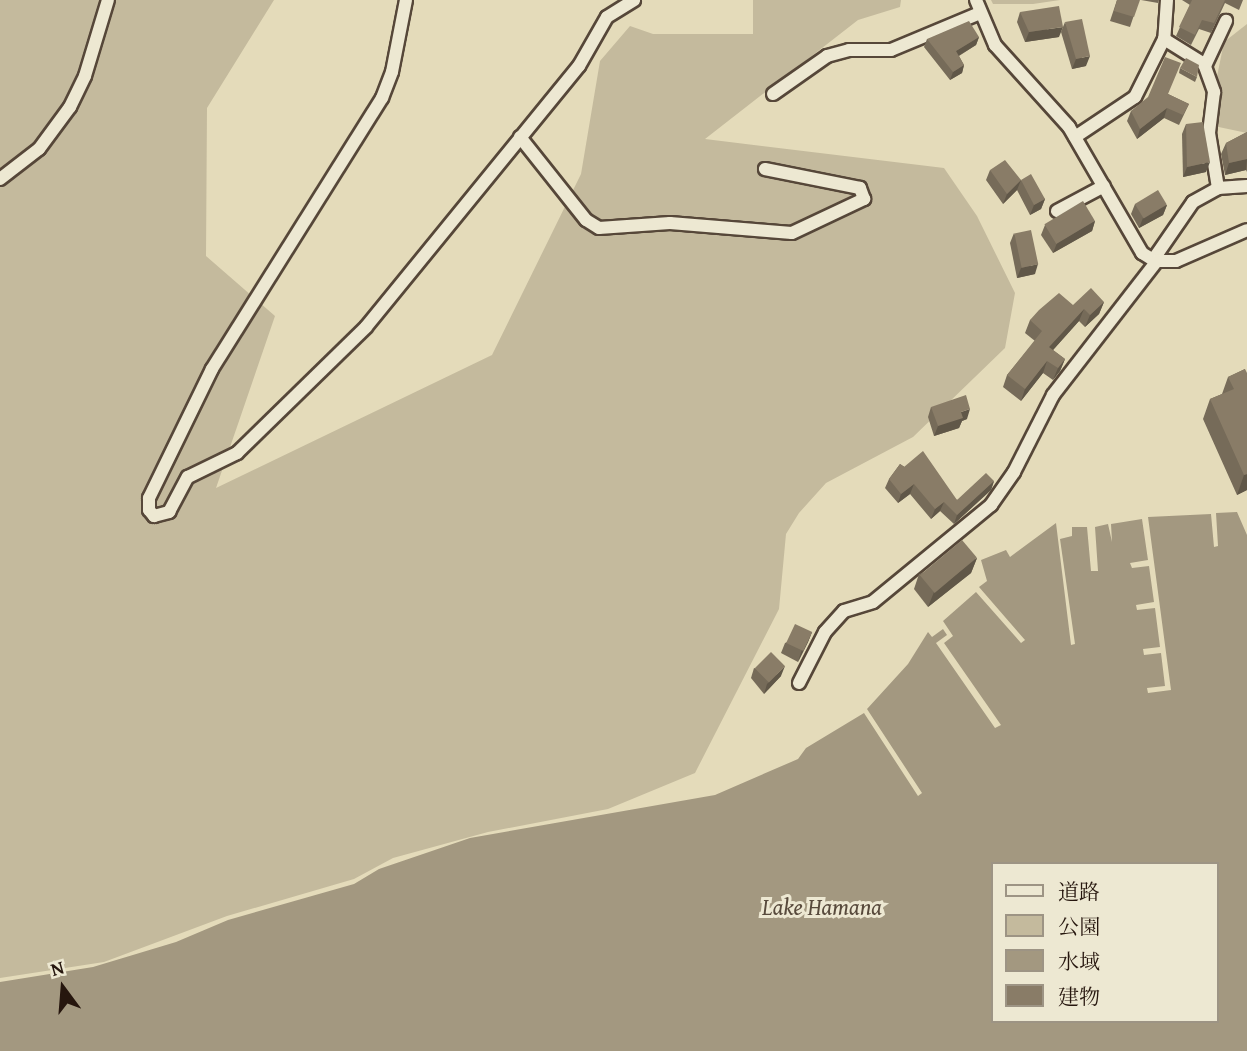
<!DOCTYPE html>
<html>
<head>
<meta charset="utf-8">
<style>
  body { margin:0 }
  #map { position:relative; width:1247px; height:1051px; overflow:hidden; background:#e4dbba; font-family:"Gentium Book Plus","Noto Serif JP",serif }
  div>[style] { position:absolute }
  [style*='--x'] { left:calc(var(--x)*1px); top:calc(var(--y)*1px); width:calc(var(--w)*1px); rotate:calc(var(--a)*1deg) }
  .green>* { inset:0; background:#c4ba9d }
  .water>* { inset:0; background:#a39880 }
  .roads { filter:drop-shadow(2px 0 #564739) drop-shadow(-2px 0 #564739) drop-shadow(0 2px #564739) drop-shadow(0 -2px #564739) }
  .minor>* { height:12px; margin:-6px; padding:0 6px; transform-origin:6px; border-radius:6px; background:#ede8d2 }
  .wall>* { inset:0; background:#766b59 }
  .shaded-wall>* { inset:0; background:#605748 }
  .building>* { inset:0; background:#897c67; transform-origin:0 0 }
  span { translate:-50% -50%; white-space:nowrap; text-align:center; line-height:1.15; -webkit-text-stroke:6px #ede8d2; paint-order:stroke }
  .water-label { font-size:23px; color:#584a3c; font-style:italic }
  .legend { position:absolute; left:991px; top:862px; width:228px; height:161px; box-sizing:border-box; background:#ede8d2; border:2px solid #9d9484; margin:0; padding:9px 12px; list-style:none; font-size:21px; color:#26160e }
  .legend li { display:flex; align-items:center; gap:14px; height:35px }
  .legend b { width:35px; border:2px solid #9d9484 }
  .north { position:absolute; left:28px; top:953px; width:70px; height:70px; -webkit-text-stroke:5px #ede8d2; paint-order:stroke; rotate:344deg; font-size:19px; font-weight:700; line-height:28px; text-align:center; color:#26160e }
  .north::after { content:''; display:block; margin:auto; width:24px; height:32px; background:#26160e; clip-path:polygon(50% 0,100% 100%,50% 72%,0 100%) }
</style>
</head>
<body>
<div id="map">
  <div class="green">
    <i style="clip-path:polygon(0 0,274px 0,207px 108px,206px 256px,275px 316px,216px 488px,492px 355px,581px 174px,600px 61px,630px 26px,653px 34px,753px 34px,753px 0,901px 0,900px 7px,858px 20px,705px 139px,944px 168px,977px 216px,1015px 293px,1005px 348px,913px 437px,826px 483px,799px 513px,786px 534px,779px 609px,695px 773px,608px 809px,488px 832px,393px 858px,354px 879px,227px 916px,104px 962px,0 978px)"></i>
    <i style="clip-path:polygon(991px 0,1060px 0,1033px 4px,993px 4px)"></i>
    <i style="clip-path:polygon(1247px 24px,1247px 133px,1214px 126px,1209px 116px,1224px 42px)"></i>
  </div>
  <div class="water">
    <i style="clip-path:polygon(evenodd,1237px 512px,1247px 535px,1247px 1051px,0 1051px,0 982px,93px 967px,176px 942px,228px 920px,354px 884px,379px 869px,470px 838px,715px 795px,798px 759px,806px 748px,864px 713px,918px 796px,922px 793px,867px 709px,908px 664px,928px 632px,932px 637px,943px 629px,947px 635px,936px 643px,995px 728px,1001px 725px,944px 643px,953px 636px,943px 621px,976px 592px,1021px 643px,1025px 640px,979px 587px,987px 581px,981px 560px,1006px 550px,1010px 557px,1056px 523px,1071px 645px,1075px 644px,1060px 539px,1072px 536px,1072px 527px,1087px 527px,1091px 571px,1098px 571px,1095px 527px,1108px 524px,1112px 542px,1111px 524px,1142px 519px,1148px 560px,1130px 563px,1132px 568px,1149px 566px,1154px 602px,1136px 605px,1137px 610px,1155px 608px,1160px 647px,1143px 649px,1144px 655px,1161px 653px,1165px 686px,1147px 688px,1148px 693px,1171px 690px,1148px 517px,1211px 514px,1214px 547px,1218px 546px,1216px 513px,1237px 512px,993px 864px,1217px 864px,1217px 1021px,993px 1021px,993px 864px)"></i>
  </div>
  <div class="roads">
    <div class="minor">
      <i style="--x:406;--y:0;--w:73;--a:101"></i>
      <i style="--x:392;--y:72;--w:28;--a:111"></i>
      <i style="--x:382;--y:98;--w:320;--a:122.1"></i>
      <i style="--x:212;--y:369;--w:144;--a:116"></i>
      <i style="--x:149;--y:498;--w:12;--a:90"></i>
      <i style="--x:149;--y:510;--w:8;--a:50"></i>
      <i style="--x:154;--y:516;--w:16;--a:-15"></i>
      <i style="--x:169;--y:512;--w:40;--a:-62"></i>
      <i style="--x:188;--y:477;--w:55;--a:-26.1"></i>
      <i style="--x:237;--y:453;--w:180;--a:-44.3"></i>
      <i style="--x:366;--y:327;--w:337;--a:-50.8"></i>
      <i style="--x:579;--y:66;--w:56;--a:-60.3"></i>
      <i style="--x:607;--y:17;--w:32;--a:-32"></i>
      <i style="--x:976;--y:0;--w:49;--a:67.1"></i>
      <i style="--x:995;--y:45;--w:110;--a:47.9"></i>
      <i style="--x:1069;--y:127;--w:146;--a:59.9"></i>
      <i style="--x:1142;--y:253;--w:15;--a:32"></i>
      <i style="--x:1155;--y:261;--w:21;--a:0"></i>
      <i style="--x:1176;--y:261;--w:77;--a:-23.6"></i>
      <i style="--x:1167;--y:0;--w:39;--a:94"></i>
      <i style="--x:1164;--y:39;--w:47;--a:32"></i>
      <i style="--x:1204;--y:64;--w:30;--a:70"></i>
      <i style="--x:1214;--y:92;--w:41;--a:97"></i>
      <i style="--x:1209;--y:133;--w:56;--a:80.7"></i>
      <i style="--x:1205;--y:66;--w:50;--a:-65"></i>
      <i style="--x:773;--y:94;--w:66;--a:-35.1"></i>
      <i style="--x:827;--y:56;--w:23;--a:-15"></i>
      <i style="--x:849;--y:50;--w:42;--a:0"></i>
      <i style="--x:891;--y:50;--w:96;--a:-22.6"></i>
      <i style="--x:520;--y:137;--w:106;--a:51.5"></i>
      <i style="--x:586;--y:220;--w:15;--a:32"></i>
      <i style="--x:599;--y:228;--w:71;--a:-4"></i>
      <i style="--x:670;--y:223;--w:122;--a:4.7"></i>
      <i style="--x:792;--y:233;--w:80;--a:-25.3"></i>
      <i style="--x:864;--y:199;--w:12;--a:-110"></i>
      <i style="--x:860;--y:188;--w:97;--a:-168.7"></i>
      <i style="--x:1075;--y:137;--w:72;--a:-33.7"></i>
      <i style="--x:1135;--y:97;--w:65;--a:-63.4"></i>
      <i style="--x:0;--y:179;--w:49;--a:-37.6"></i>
      <i style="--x:39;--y:149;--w:52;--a:-53.6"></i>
      <i style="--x:70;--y:107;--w:34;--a:-64"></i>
      <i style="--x:85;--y:76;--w:79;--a:-73.2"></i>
      <i style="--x:1057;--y:211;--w:53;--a:-28"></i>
      <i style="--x:1153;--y:260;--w:70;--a:-55.4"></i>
      <i style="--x:1193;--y:202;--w:29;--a:-29"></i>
      <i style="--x:1218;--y:188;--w:29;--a:-4"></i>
      <i style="--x:799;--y:683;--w:57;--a:-63"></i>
      <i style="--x:825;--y:632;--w:28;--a:-48"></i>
      <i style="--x:844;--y:611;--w:30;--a:-17"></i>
      <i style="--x:873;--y:602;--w:153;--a:-39.4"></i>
      <i style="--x:991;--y:505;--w:40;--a:-55.1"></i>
      <i style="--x:1014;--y:472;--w:86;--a:-63.1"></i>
      <i style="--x:1053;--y:395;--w:170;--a:-52.2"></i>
    </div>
  </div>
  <div class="wall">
    <i style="clip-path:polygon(1117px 0,1139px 0,1130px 27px,1110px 21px)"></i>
    <i style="clip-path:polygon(1141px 0,1159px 0,1158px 3px)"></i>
    <i style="clip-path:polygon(1182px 0,1243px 0,1239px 10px,1225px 3px,1211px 33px,1199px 29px,1191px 45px,1176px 36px,1190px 5px)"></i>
    <i style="clip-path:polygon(1020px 12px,1059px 37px,1025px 42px,1017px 22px)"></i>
    <i style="clip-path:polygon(1065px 22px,1086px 66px,1072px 69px,1061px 32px)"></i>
    <i style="clip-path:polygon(979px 37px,976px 45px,959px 56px,964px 65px,962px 73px,950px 80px,924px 47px,927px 39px)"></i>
    <i style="clip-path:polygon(1180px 68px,1197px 77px,1195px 82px,1179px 73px)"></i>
    <i style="clip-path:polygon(1168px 94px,1189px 104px,1179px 125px,1164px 118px,1137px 139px,1127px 121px,1131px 111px)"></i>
    <i style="clip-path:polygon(1186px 124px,1206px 172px,1183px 177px,1182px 134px)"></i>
    <i style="clip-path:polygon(1247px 132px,1247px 172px,1246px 170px,1225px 175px,1221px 154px,1226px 143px)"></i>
    <i style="clip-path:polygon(990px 170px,1021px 180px,1045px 199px,1041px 209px,1030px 215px,1017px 190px,1003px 204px,986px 180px)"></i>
    <i style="clip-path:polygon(1135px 204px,1167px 205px,1163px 215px,1139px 228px,1131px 214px)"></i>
    <i style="clip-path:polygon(1095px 221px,1092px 231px,1053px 253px,1041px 235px,1045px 225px)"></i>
    <i style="clip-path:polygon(1014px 233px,1035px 274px,1017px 278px,1010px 243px)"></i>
    <i style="clip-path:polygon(1104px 302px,1099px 314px,1085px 327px,1079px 321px,1053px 350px,1065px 359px,1060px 371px,1053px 380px,1043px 373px,1021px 401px,1003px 387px,1007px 375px,1035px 341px,1025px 333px,1030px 320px,1073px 305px)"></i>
    <i style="clip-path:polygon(1245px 369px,1247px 490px,1237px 495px,1203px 419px,1210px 399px,1222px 394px,1228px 377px)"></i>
    <i style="clip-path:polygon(931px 407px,967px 419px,962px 421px,959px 428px,934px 436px,928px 417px)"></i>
    <i style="clip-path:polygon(900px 464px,957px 500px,994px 481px,991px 490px,954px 524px,940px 511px,931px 519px,910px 494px,898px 503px,885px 488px,889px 479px)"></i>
    <i style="clip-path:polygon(977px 558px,971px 573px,928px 607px,914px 589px,919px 574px)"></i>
    <i style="clip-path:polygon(812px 632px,808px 642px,798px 662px,781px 653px,785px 643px)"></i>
    <i style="clip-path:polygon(754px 668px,781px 676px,764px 694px,751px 678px)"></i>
  </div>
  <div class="shaded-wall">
    <i style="clip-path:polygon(1063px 27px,1059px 37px,1025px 42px,1029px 32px)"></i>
    <i style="clip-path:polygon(979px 37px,976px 45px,953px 59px,956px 51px)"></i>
    <i style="clip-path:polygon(1090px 56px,1086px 66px,1072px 69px,1076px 59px)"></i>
    <i style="clip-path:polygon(964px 65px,962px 73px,950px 80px,953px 72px)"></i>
    <i style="clip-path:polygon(1167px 108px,1164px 118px,1137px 139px,1140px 129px)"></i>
    <i style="clip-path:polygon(1247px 159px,1246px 170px,1225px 175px,1229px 163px)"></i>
    <i style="clip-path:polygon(1210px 162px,1206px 172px,1183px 177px,1187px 167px)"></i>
    <i style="clip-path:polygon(1021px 180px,1017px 190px,1003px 204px,1007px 194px)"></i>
    <i style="clip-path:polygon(1045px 199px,1041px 209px,1030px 215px,1034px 205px)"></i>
    <i style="clip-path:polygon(1167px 205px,1163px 215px,1139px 228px,1143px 218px)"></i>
    <i style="clip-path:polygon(1095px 221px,1092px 231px,1053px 253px,1057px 243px)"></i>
    <i style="clip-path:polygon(1038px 264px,1035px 274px,1017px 278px,1021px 268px)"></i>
    <i style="clip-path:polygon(1104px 302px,1099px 314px,1085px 327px,1090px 315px)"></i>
    <i style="clip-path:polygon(1084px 309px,1079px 321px,1045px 359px,1049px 347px)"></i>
    <i style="clip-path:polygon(1065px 359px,1060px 371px,1053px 380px,1058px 368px)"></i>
    <i style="clip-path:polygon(1047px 361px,1043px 373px,1021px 401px,1025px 389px)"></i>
    <i style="clip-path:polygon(970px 409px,967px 419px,962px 421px,959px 428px,934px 436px,938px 426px,961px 412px)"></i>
    <i style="clip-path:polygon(1247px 474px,1247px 490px,1237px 495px,1244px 475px)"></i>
    <i style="clip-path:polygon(994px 481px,991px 490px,954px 524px,957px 515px)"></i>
    <i style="clip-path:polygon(914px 484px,910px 494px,898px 503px,901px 494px)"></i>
    <i style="clip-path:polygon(944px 502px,940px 511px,931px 519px,935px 509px)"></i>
    <i style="clip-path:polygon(977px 558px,971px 573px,928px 607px,934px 592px)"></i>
    <i style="clip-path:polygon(812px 632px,808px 642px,798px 662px,801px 652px)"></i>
    <i style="clip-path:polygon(785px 666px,781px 676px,764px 694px,767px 684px)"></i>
  </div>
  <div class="building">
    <i style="clip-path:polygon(1117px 0,1140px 0,1134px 17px,1114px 11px)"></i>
    <i style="clip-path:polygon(1192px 0,1225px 0,1214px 23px,1202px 20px,1195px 35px,1179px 27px)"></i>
    <i style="clip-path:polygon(1059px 6px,1063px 27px,1029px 32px,1020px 12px)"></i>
    <i style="clip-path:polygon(1082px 19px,1090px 56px,1076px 59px,1065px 22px)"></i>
    <i style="clip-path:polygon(969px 21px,979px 37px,956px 51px,964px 65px,953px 72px,927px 39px)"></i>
    <i style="clip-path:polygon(1165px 57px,1181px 63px,1168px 94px,1189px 104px,1183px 115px,1167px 108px,1140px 129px,1131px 111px,1148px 97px)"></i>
    <i style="clip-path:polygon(1186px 58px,1199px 65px,1197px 77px,1180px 68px)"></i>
    <i style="clip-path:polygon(1203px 122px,1210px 162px,1187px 167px,1186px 124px)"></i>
    <i style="clip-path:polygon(1247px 132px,1247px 159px,1229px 163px,1226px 143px)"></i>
    <i style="clip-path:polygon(1005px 160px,1021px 180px,1031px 174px,1045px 199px,1034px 205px,1021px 180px,1007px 194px,990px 170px)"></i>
    <i style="left:1158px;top:190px;width:17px;height:27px;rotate:59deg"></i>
    <i style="left:1083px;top:201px;width:23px;height:45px;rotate:59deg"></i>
    <i style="left:1031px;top:230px;width:35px;height:17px;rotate:78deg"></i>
    <i style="clip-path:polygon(1091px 288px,1104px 302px,1090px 315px,1084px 309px,1049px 347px,1065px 359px,1058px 368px,1047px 361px,1025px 389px,1007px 375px,1042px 331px,1030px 320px,1039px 310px,1059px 293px,1073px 305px)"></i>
    <i style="clip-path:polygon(1245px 369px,1247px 373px,1247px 474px,1244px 475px,1210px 399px,1234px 389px,1228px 377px)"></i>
    <i style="clip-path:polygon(966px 395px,970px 409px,961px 412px,963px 418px,938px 426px,931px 407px)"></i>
    <i style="clip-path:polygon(923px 451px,957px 500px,986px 473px,994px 481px,957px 515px,944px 502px,935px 509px,914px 484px,901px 494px,889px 479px,900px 464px,904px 467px)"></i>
    <i style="left:962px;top:540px;width:23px;height:55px;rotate:50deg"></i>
    <i style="left:795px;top:624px;width:19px;height:21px;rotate:25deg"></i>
    <i style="left:771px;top:652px;width:20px;height:23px;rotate:45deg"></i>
  </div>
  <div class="water-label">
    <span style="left:822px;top:907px">Lake Hamana</span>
  </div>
  <ul class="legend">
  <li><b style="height:9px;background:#ede8d2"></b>道路</li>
  <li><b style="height:19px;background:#c4ba9d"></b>公園</li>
  <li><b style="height:19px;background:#a39880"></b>水域</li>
  <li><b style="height:19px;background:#897c67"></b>建物</li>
  </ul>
  <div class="north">N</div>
</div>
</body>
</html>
